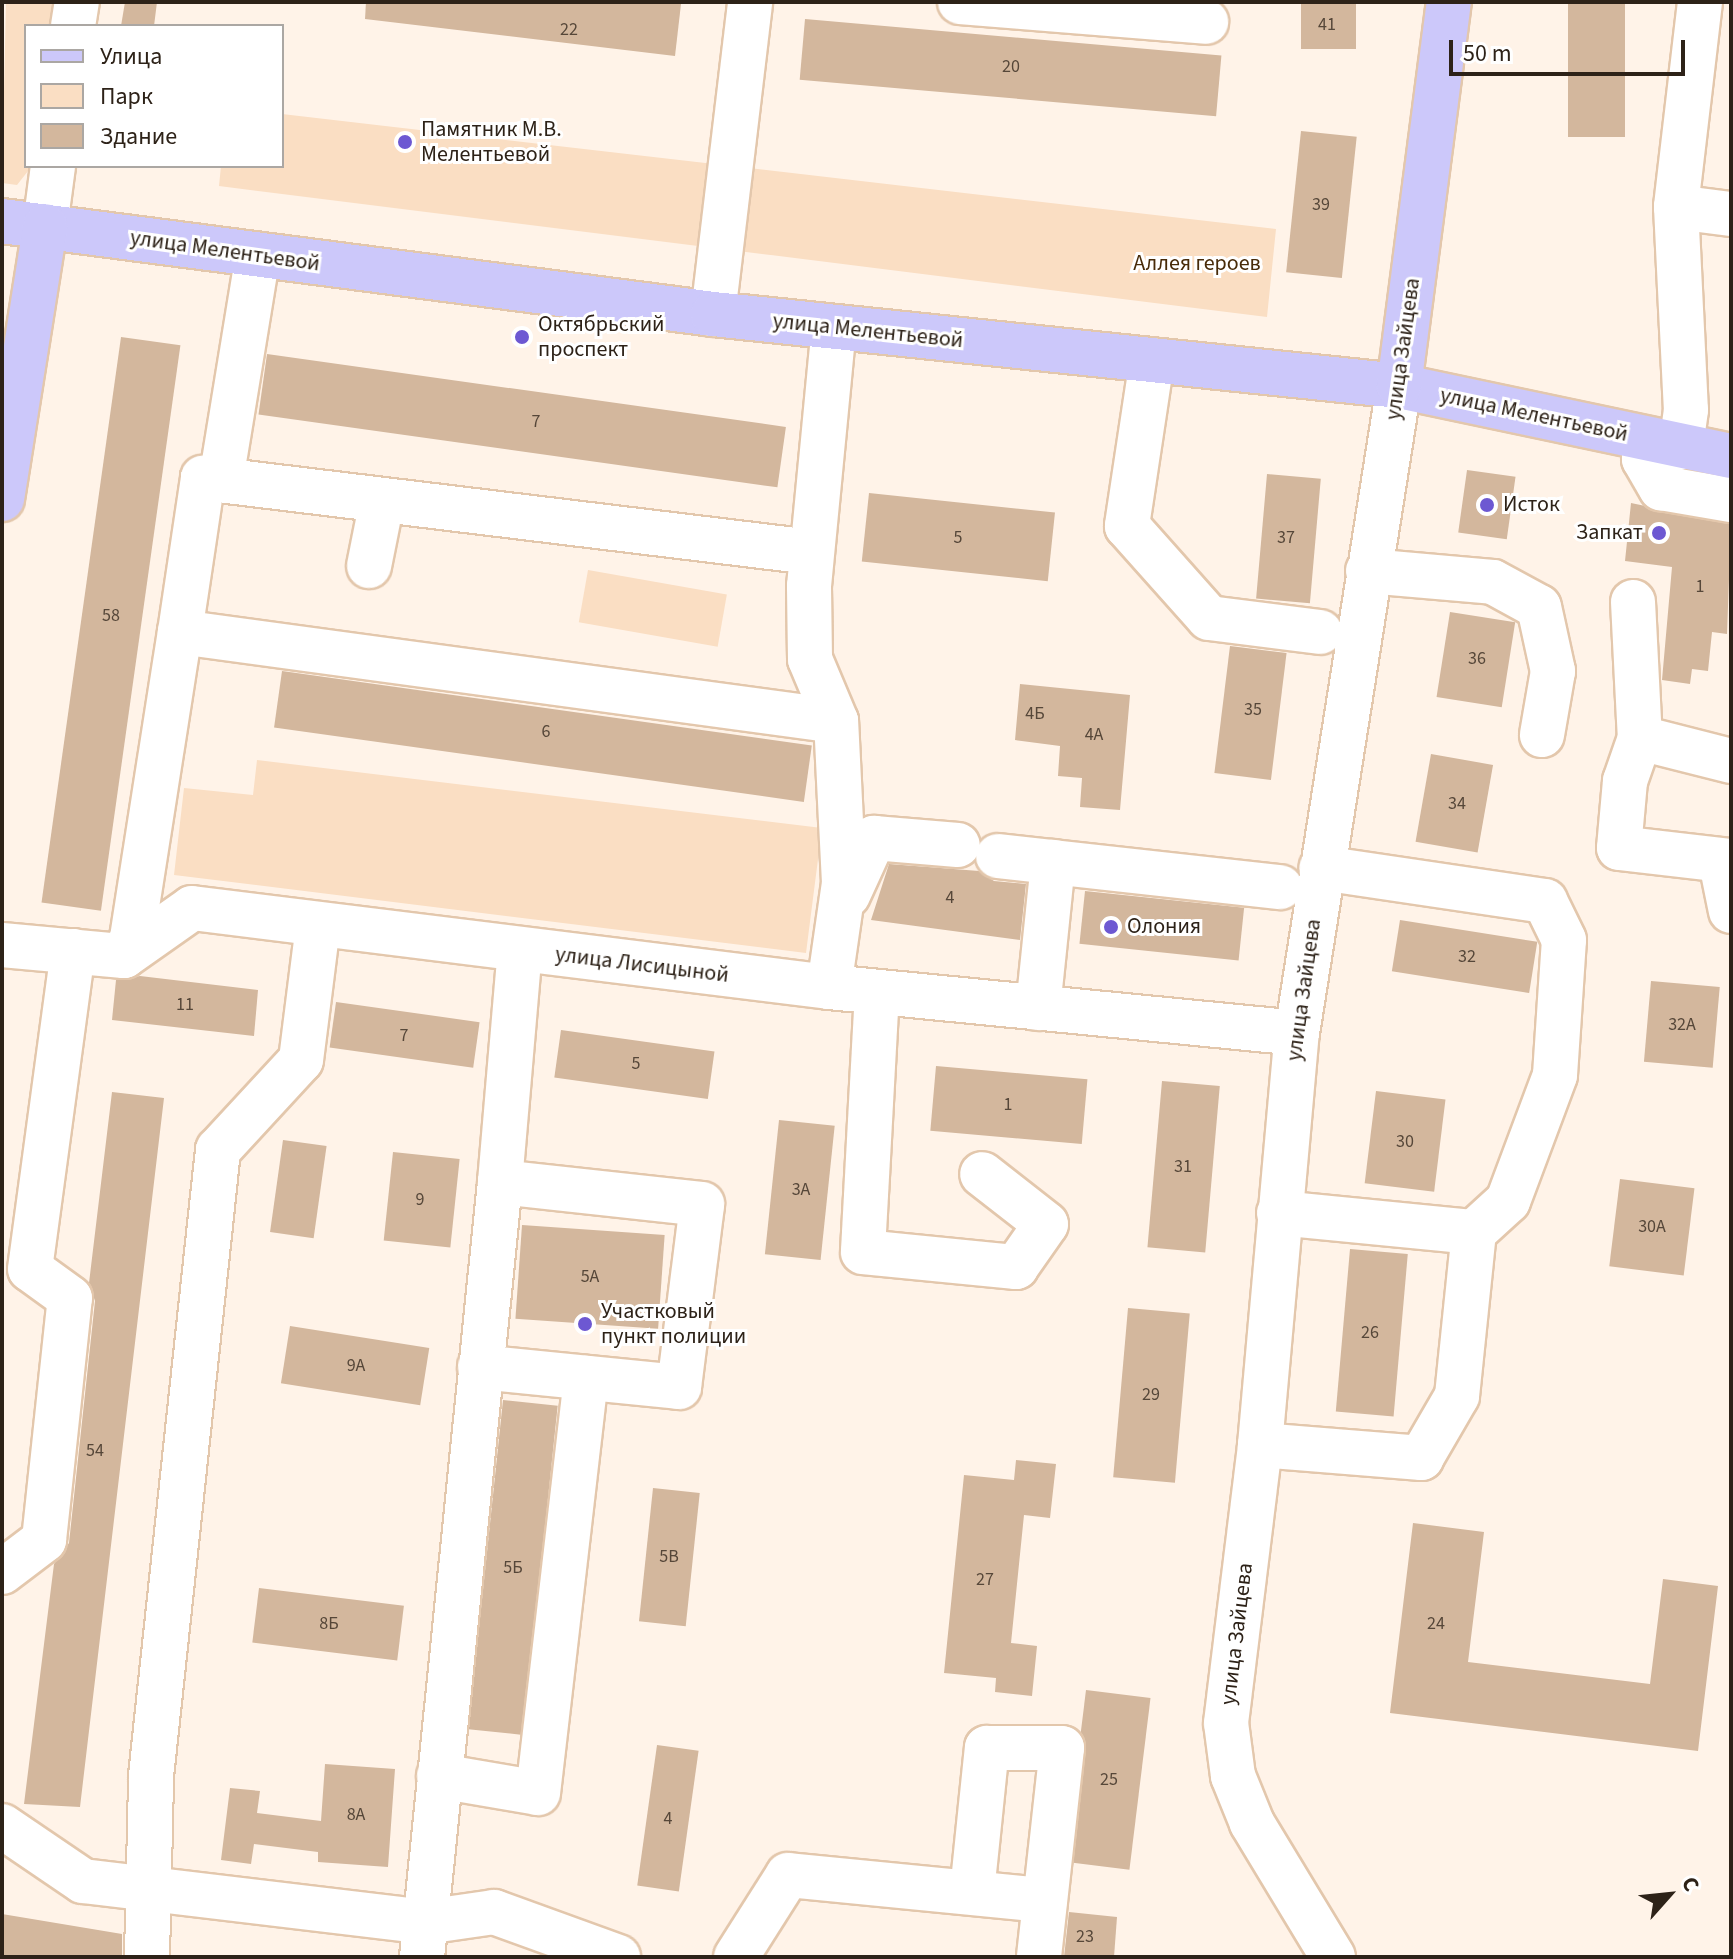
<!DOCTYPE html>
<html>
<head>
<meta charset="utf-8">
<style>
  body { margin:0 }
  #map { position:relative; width:1733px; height:1959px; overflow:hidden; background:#fff3e8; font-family:"Source Sans 3",sans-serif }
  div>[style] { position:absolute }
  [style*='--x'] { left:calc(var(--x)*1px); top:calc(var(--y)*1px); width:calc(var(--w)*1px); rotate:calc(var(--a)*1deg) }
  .green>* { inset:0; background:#fadec3; transform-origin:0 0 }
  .building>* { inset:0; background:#d3b79d; transform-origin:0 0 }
  .roads { filter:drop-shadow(2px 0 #e3c7ac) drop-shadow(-2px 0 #e3c7ac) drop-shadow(0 2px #e3c7ac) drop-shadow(0 -2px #e3c7ac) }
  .minor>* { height:44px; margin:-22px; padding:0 22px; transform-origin:22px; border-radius:22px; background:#fff }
  .major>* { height:44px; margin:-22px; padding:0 22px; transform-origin:22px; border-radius:22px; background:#ccc8fa }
  .dots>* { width:22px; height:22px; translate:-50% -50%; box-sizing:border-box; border:4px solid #fff; border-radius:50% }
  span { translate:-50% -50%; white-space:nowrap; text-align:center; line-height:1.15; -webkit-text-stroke:6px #fff; paint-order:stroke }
  .number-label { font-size:18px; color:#564739 }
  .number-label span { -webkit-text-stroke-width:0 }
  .poi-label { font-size:22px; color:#2d2218 }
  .left { translate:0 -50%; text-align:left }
  .right { translate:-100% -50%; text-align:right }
  .street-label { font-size:22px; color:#2d2218 }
  .park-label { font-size:22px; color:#482b09 }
  .frame { position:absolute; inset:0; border:4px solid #2d2218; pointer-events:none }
  .legend { position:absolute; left:24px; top:24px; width:260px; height:144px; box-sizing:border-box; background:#fff; border:2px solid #aba7a3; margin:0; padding:10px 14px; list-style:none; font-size:24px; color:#2d2218 }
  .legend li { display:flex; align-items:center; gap:16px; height:40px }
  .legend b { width:40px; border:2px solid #aba7a3 }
  .north { position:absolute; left:1629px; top:1855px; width:80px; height:80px; -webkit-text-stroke:6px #fff; paint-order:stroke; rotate:63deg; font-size:22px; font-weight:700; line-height:32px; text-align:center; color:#2d2218 }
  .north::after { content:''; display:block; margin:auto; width:28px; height:36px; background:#2d2218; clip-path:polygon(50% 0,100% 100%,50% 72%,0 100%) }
  .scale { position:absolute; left:1449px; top:40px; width:236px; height:36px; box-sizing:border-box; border:4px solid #2d2218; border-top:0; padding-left:10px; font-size:24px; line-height:28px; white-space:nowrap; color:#2d2218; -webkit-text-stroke:6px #fff; paint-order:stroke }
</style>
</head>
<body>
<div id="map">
  <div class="green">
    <i style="clip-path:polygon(6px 2px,56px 2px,52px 26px,26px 26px,26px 166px,32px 166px,17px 185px,2px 183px)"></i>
    <i style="clip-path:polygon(282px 114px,1276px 229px,1267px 317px,219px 186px,221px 166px,282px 166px)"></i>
    <i style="left:588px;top:570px;width:141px;height:53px;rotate:10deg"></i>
    <i style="clip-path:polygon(257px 760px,822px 828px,806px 953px,174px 875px,184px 788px,253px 795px)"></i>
  </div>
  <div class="building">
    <i style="clip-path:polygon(125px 2px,157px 2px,154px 26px,121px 26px)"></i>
    <i style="clip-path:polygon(366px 2px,667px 2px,681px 4px,675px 56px,365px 19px)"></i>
    <i style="left:1301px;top:2px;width:55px;height:47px"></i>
    <i style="left:1568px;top:2px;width:57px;height:135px"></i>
    <i style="left:805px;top:19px;width:418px;height:61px;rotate:5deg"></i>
    <i style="left:1301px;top:131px;width:56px;height:142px;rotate:6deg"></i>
    <i style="left:121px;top:337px;width:60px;height:571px;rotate:8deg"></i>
    <i style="left:267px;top:354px;width:524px;height:61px;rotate:8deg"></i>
    <i style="left:1467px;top:470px;width:49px;height:63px;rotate:8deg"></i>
    <i style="left:1267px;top:474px;width:54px;height:125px;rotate:5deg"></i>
    <i style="left:869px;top:493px;width:187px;height:69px;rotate:6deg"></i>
    <i style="clip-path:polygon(1631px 503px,1731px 524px,1727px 634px,1712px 632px,1708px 671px,1692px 669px,1690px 684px,1662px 680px,1672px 567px,1625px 561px)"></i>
    <i style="left:1450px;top:612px;width:66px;height:86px;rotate:9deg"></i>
    <i style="left:1230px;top:646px;width:57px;height:128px;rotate:7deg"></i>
    <i style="left:282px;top:671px;width:535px;height:57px;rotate:8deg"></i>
    <i style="clip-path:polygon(1020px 684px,1130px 695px,1120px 810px,1080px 807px,1082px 778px,1058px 776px,1060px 746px,1015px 740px)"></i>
    <i style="left:1431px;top:754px;width:63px;height:89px;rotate:10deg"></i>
    <i style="clip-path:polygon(889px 864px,979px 871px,994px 881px,1026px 884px,1020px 940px,871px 920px)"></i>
    <i style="left:1085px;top:891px;width:160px;height:53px;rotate:6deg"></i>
    <i style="left:1400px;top:920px;width:139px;height:52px;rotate:9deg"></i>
    <i style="clip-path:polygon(140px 976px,258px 990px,254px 1036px,112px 1020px,116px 980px)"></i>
    <i style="left:1651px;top:981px;width:69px;height:81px;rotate:5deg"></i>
    <i style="left:336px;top:1002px;width:145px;height:46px;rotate:8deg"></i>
    <i style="left:561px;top:1030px;width:155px;height:48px;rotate:8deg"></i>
    <i style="left:936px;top:1066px;width:152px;height:65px;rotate:5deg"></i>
    <i style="left:1162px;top:1081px;width:58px;height:167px;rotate:5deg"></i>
    <i style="left:1376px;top:1091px;width:70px;height:93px;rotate:7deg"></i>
    <i style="clip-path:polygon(112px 1092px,164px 1098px,80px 1807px,24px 1804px,54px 1564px,69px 1543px,95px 1301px,89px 1283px)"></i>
    <i style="left:779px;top:1120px;width:56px;height:135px;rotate:6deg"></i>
    <i style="left:283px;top:1140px;width:44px;height:93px;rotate:8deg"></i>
    <i style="left:393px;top:1152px;width:67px;height:89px;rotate:6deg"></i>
    <i style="left:1620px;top:1179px;width:75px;height:88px;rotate:7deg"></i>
    <i style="left:522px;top:1225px;width:143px;height:94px;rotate:4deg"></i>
    <i style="left:1350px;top:1249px;width:58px;height:163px;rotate:5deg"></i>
    <i style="left:1128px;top:1308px;width:62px;height:170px;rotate:5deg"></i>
    <i style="left:290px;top:1326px;width:141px;height:58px;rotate:9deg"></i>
    <i style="left:503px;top:1400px;width:55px;height:331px;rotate:6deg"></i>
    <i style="clip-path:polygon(1016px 1460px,1056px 1464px,1050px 1518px,1024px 1515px,1011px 1643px,1037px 1646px,1032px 1696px,995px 1692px,996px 1678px,944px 1673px,964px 1475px,1014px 1480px)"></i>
    <i style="left:653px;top:1488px;width:47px;height:134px;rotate:6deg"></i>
    <i style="clip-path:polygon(1413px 1523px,1484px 1532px,1468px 1662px,1650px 1684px,1663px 1579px,1718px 1586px,1698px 1751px,1390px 1713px)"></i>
    <i style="left:259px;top:1588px;width:146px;height:55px;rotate:7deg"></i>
    <i style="left:1086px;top:1690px;width:65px;height:173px;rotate:7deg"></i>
    <i style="left:657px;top:1745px;width:42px;height:142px;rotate:8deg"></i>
    <i style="clip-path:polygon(325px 1764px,395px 1769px,388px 1867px,318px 1862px,318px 1852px,254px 1844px,251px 1864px,221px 1860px,230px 1788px,260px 1791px,257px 1813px,321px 1821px)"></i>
    <i style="clip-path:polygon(1069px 1912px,1117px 1917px,1114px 1957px,1064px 1957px)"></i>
    <i style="clip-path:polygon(2px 1914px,122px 1934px,122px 1957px,2px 1957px)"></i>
  </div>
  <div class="roads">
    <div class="minor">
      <i style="--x:960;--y:2;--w:247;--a:4.6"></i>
      <i style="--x:1700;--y:2;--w:206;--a:96.7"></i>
      <i style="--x:1676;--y:207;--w:203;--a:87.2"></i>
      <i style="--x:1686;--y:410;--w:37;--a:98"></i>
      <i style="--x:1681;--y:447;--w:39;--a:162"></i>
      <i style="--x:1644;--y:459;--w:34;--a:60"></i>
      <i style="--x:1661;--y:488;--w:71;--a:9.7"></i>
      <i style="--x:73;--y:26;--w:24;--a:-81"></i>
      <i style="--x:1676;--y:207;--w:55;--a:7.3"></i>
      <i style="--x:45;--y:226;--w:61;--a:-82.4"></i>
      <i style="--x:713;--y:314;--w:314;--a:-83.2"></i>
      <i style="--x:1152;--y:360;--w:168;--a:98.6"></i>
      <i style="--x:1127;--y:526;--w:123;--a:48.3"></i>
      <i style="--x:1209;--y:618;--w:112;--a:7.2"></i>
      <i style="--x:221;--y:480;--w:228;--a:-80.7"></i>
      <i style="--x:369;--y:566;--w:66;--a:-78.7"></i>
      <i style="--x:1368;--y:571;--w:125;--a:5"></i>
      <i style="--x:1493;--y:582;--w:52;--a:28.5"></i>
      <i style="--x:1539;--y:607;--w:66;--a:77.7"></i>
      <i style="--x:1553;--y:671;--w:65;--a:99.8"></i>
      <i style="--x:1633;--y:602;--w:136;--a:87.1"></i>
      <i style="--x:180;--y:632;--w:156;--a:-81.5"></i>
      <i style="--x:203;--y:478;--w:612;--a:6.94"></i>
      <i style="--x:1731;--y:761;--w:94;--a:-165.8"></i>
      <i style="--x:1640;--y:738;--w:46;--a:109.2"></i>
      <i style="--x:1625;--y:781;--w:67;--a:95.1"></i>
      <i style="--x:1619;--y:848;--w:113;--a:6.6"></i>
      <i style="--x:998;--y:856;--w:284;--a:6.3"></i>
      <i style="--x:1721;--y:862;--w:50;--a:78.5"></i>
      <i style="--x:848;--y:895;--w:63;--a:-65.5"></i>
      <i style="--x:874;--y:838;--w:84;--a:4.8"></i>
      <i style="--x:2;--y:945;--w:122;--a:5.2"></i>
      <i style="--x:124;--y:956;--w:83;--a:-35.2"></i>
      <i style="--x:192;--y:908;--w:642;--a:7.07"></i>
      <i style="--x:829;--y:987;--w:470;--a:5.6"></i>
      <i style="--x:124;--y:956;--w:20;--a:-66"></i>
      <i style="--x:132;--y:938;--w:310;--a:-81.1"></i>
      <i style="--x:180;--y:632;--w:662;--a:7.73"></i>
      <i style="--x:836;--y:721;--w:67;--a:-112.8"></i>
      <i style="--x:810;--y:659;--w:73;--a:-90.8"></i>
      <i style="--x:809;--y:586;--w:259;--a:-84.5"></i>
      <i style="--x:829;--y:987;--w:105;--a:-81.8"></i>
      <i style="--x:844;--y:883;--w:162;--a:-92.8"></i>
      <i style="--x:877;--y:992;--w:260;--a:93.1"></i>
      <i style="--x:863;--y:1252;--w:154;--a:5.6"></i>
      <i style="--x:1016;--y:1267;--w:52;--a:-55.1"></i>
      <i style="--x:1046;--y:1224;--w:81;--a:-142"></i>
      <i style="--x:1038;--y:1008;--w:147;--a:-84.1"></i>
      <i style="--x:1279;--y:1213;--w:196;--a:5.6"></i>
      <i style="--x:1474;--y:1232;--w:46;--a:-42.4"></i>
      <i style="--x:1508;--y:1201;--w:134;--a:-69.5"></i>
      <i style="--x:1555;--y:1075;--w:135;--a:-86.2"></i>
      <i style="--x:1564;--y:940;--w:43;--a:-116"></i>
      <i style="--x:1545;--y:901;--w:226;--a:-171.6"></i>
      <i style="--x:480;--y:1367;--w:200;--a:5.7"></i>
      <i style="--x:679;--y:1387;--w:184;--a:-82.8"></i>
      <i style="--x:702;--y:1204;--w:203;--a:-173.8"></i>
      <i style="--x:500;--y:1182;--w:232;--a:-85.1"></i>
      <i style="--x:1260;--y:1445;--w:162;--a:4.6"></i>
      <i style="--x:1421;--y:1458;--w:72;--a:-59.9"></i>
      <i style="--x:1457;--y:1396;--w:165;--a:-84.1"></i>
      <i style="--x:2;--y:1572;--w:53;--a:-37.3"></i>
      <i style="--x:44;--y:1540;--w:243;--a:-83.9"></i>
      <i style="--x:70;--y:1298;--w:49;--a:-144.1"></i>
      <i style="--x:30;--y:1269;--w:321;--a:-82.3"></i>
      <i style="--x:439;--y:1776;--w:100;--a:9.7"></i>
      <i style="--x:538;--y:1793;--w:418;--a:-83.4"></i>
      <i style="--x:2;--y:1826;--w:98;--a:34.2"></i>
      <i style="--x:83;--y:1881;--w:344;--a:6.8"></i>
      <i style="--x:425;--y:1922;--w:70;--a:-8.2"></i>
      <i style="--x:494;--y:1912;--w:132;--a:19.9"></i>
      <i style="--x:972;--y:1892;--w:145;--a:-84.1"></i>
      <i style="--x:987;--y:1748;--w:75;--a:0"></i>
      <i style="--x:1062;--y:1748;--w:210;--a:96.3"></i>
      <i style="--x:147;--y:1957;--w:181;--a:-88.7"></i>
      <i style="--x:151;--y:1776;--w:630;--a:-83.89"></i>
      <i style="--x:218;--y:1150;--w:122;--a:-47.3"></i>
      <i style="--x:301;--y:1060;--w:135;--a:-82.8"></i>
      <i style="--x:422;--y:1957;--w:779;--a:-84.25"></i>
      <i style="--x:736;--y:1957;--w:97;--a:-57.6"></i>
      <i style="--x:788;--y:1875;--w:258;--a:5.6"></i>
      <i style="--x:1333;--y:1957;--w:157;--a:-121.2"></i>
      <i style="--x:1252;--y:1823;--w:51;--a:-112"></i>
      <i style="--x:1233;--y:1776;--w:53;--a:-97.5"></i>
      <i style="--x:1226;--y:1723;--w:280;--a:-83"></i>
      <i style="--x:1260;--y:1445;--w:414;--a:-84.9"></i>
      <i style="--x:1297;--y:1033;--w:655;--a:-81.04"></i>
    </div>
    <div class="major">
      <i style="--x:2;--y:221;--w:717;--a:7.45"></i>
      <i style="--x:713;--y:314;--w:690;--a:5.99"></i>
      <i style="--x:1399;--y:386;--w:339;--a:11.9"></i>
      <i style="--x:1399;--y:386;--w:387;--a:-82.6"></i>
      <i style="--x:2;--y:499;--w:276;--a:-81"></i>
    </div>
  </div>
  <div class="dots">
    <i style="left:405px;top:142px;background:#6d58d2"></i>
    <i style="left:522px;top:337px;background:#6d58d2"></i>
    <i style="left:1487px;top:505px;background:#6d58d2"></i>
    <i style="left:1659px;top:533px;background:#6d58d2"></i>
    <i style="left:1111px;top:927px;background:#6d58d2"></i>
    <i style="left:585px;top:1324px;background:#6d58d2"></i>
  </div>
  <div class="number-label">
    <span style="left:1327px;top:25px">41</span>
    <span style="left:569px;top:30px">22</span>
    <span style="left:1011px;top:67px">20</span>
    <span style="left:1321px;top:205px">39</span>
    <span style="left:536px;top:422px">7</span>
    <span style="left:958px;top:538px">5</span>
    <span style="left:1286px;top:538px">37</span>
    <span style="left:1700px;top:587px">1</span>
    <span style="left:111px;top:616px">58</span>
    <span style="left:1477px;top:659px">36</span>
    <span style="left:1253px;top:710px">35</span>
    <span style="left:1035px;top:714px">4Б</span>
    <span style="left:546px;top:732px">6</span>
    <span style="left:1094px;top:735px">4А</span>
    <span style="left:1457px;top:804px">34</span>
    <span style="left:950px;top:898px">4</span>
    <span style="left:1467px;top:957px">32</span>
    <span style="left:185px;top:1005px">11</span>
    <span style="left:1682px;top:1025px">32А</span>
    <span style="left:404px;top:1036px">7</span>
    <span style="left:636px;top:1064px">5</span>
    <span style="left:1008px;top:1105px">1</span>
    <span style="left:1405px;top:1142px">30</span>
    <span style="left:1183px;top:1167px">31</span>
    <span style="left:801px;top:1190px">3А</span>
    <span style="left:420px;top:1200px">9</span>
    <span style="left:1652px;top:1227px">30А</span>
    <span style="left:590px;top:1277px">5А</span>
    <span style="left:1370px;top:1333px">26</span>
    <span style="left:356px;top:1366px">9А</span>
    <span style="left:1151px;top:1395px">29</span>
    <span style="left:95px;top:1451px">54</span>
    <span style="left:669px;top:1557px">5В</span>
    <span style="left:513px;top:1568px">5Б</span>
    <span style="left:985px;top:1580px">27</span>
    <span style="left:329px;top:1624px">8Б</span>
    <span style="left:1436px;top:1624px">24</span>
    <span style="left:1109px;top:1780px">25</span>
    <span style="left:356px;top:1815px">8А</span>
    <span style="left:668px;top:1819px">4</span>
    <span style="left:1085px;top:1937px">23</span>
  </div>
  <div class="poi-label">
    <span class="left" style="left:421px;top:142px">Памятник М.В.<br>Мелентьевой</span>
    <span class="left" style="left:538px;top:337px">Октябрьский<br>проспект</span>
    <span class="left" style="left:1503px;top:505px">Исток</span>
    <span class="right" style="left:1643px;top:533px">Запкат</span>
    <span class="left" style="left:1127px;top:927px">Олония</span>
    <span class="left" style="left:601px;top:1324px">Участковый<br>пункт полиции</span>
  </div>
  <div class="street-label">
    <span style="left:225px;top:251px;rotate:8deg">улица Мелентьевой</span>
    <span style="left:868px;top:331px;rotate:6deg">улица Мелентьевой</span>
    <span style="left:1403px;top:349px;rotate:-82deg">улица Зайцева</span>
    <span style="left:1534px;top:415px;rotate:12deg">улица Мелентьевой</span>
    <span style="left:642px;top:965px;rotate:7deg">улица Лисицыной</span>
    <span style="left:1304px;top:990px;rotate:-82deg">улица Зайцева</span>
    <span style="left:1237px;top:1634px;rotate:-83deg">улица Зайцева</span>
  </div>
  <div class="park-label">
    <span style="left:1197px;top:264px">Аллея героев</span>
  </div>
  <div class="frame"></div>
  <ul class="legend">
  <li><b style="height:10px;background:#ccc8fa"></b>Улица</li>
  <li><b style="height:22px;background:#fadec3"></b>Парк</li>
  <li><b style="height:22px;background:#d3b79d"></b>Здание</li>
  </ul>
  <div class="north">С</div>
  <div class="scale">50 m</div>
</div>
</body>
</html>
